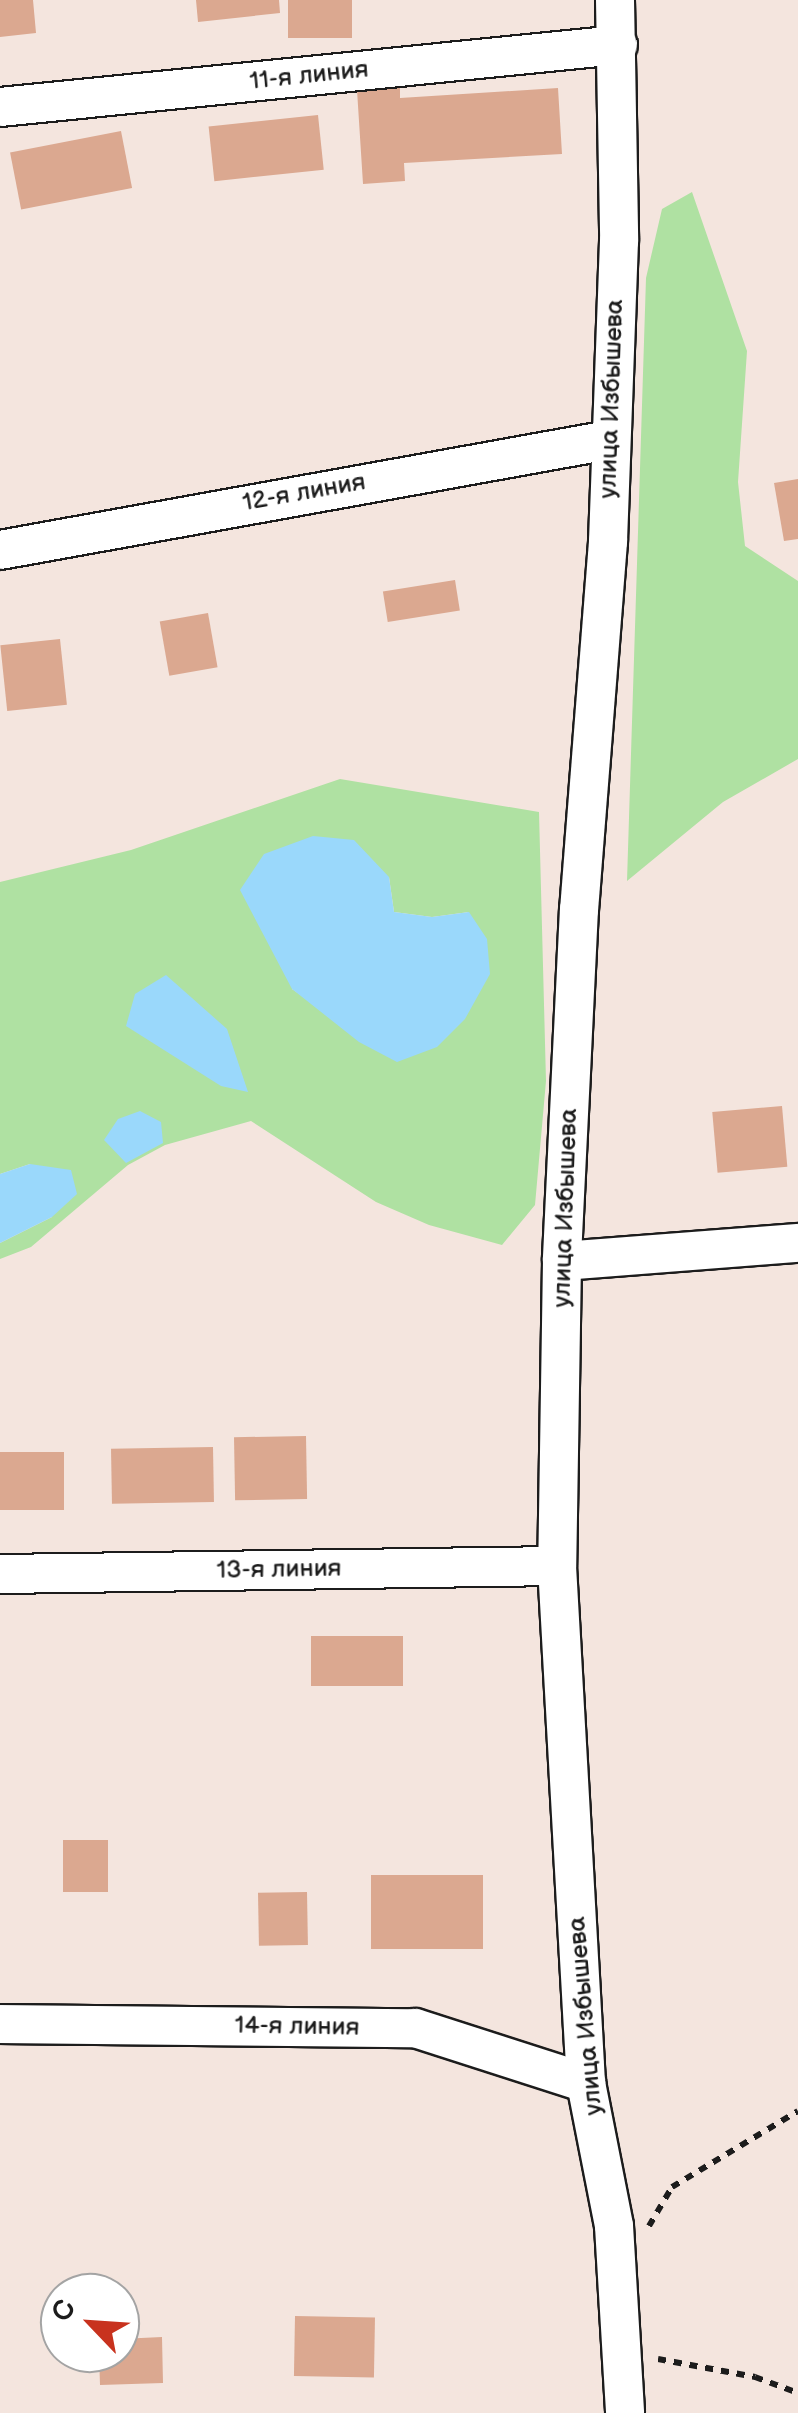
<!DOCTYPE html>
<html>
<head>
<meta charset="utf-8">
<style>
  body { margin:0 }
  #map { position:relative; width:798px; height:2413px; overflow:hidden; background:#f4e5de; font-family:"Balsamiq Sans",sans-serif }
  div>[style] { position:absolute }
  [style*='--x'] { left:calc(var(--x)*1px); top:calc(var(--y)*1px); width:calc(var(--w)*1px); rotate:calc(var(--a)*1deg) }
  .green>* { inset:0; background:#afe1a2 }
  .water>* { inset:0; background:#9ad8fb }
  .building>* { inset:0; background:#dba890; transform-origin:0 0 }
  .path>* { height:6px; margin-top:-3px; transform-origin:0; background:repeating-linear-gradient(90deg,#1c1c1c 0 8px,transparent 0 16px) }
  .roads { filter:drop-shadow(2px 0 #1c1c1c) drop-shadow(-2px 0 #1c1c1c) drop-shadow(0 2px #1c1c1c) drop-shadow(0 -2px #1c1c1c) }
  .minor>* { height:38px; margin:-19px; padding:0 19px; transform-origin:19px; border-radius:19px; background:#fff }
  span { translate:-50% -50%; white-space:nowrap; text-align:center; line-height:1.15; -webkit-text-stroke:8px #fff; paint-order:stroke }
  .street-label { font-size:25px; color:#1c1c1c }
  .north { position:absolute; left:40px; top:2273px; width:100px; height:100px; box-sizing:border-box; background:#fff; border:2px solid #a4a4a4; border-radius:50%; rotate:295deg; font-size:28px; font-weight:700; line-height:40px; text-align:center; color:#1c1c1c }
  .north::after { content:''; display:block; margin:auto; width:35px; height:45px; background:#c8321e; clip-path:polygon(50% 0,100% 100%,50% 72%,0 100%) }
</style>
</head>
<body>
<div id="map">
  <div class="green">
    <i style="clip-path:polygon(692px 192px,747px 351px,738px 482px,745px 546px,798px 581px,798px 759px,723px 802px,627px 881px,646px 278px,662px 209px)"></i>
    <i style="clip-path:polygon(evenodd,340px 779px,539px 812px,546px 1081px,535px 1205px,502px 1245px,429px 1225px,376px 1202px,251px 1121px,165px 1145px,128px 1165px,31px 1247px,0 1259px,0 1243px,52px 1217px,30px 1164px,0 1174px,0 882px,131px 850px,340px 779px,389px 877px,394px 912px,432px 917px,469px 912px,308px 1000px,292px 989px,389px 877px)"></i>
  </div>
  <div class="water">
    <i style="clip-path:polygon(313px 836px,354px 840px,389px 877px,394px 912px,432px 917px,469px 912px,487px 939px,490px 974px,465px 1019px,437px 1047px,397px 1062px,359px 1042px,292px 989px,240px 890px,264px 854px)"></i>
    <i style="clip-path:polygon(166px 975px,227px 1029px,248px 1092px,221px 1086px,126px 1026px,135px 994px)"></i>
    <i style="clip-path:polygon(140px 1111px,161px 1122px,163px 1143px,126px 1163px,104px 1140px,118px 1119px)"></i>
    <i style="clip-path:polygon(30px 1164px,71px 1170px,77px 1194px,52px 1217px,0 1243px,0 1174px)"></i>
  </div>
  <div class="building">
    <i style="clip-path:polygon(0 0,33px 0,36px 33px,0 37px)"></i>
    <i style="clip-path:polygon(196px 0,279px 0,280px 13px,198px 22px)"></i>
    <i style="left:288px;top:0;width:64px;height:38px"></i>
    <i style="clip-path:polygon(400px 87px,400px 98px,558px 88px,562px 154px,404px 163px,405px 181px,363px 184px,357px 90px)"></i>
    <i style="left:318px;top:115px;width:55px;height:110px;rotate:84deg"></i>
    <i style="left:121px;top:131px;width:58px;height:113px;rotate:79deg"></i>
    <i style="clip-path:polygon(798px 479px,798px 539px,784px 541px,774px 483px)"></i>
    <i style="left:455px;top:580px;width:31px;height:73px;rotate:81deg"></i>
    <i style="left:208px;top:613px;width:55px;height:49px;rotate:80deg"></i>
    <i style="left:60px;top:639px;width:66px;height:60px;rotate:84deg"></i>
    <i style="left:782px;top:1106px;width:61px;height:70px;rotate:85deg"></i>
    <i style="left:306px;top:1436px;width:63px;height:72px;rotate:89deg"></i>
    <i style="left:213px;top:1447px;width:55px;height:102px;rotate:89deg"></i>
    <i style="left:64px;top:1452px;width:58px;height:64px;rotate:90deg"></i>
    <i style="left:403px;top:1636px;width:50px;height:92px;rotate:90deg"></i>
    <i style="left:108px;top:1840px;width:52px;height:45px;rotate:90deg"></i>
    <i style="left:483px;top:1875px;width:74px;height:112px;rotate:90deg"></i>
    <i style="left:307px;top:1892px;width:53px;height:49px;rotate:89deg"></i>
    <i style="left:295px;top:2316px;width:80px;height:60px;rotate:1deg"></i>
    <i style="clip-path:polygon(162px 2337px,163px 2383px,100px 2385px,99px 2353px,120px 2353px,120px 2339px)"></i>
  </div>
  <div class="path">
    <i style="--x:649;--y:2226;--w:45;--a:-59.5"></i>
    <i style="--x:672;--y:2187;--w:147;--a:-31.1"></i>
    <i style="--x:658;--y:2359;--w:99;--a:10.5"></i>
    <i style="--x:755;--y:2377;--w:46;--a:20.4"></i>
  </div>
  <div class="roads">
    <div class="minor">
      <i style="--x:615;--y:0;--w:241;--a:89"></i>
      <i style="--x:619;--y:241;--w:301;--a:92.1"></i>
      <i style="--x:608;--y:542;--w:368;--a:94.5"></i>
      <i style="--x:579;--y:909;--w:352;--a:92.8"></i>
      <i style="--x:562;--y:1261;--w:305;--a:90.9"></i>
      <i style="--x:557;--y:1566;--w:518;--a:86.79"></i>
      <i style="--x:586;--y:2083;--w:146;--a:78.9"></i>
      <i style="--x:614;--y:2226;--w:187;--a:86.6"></i>
      <i style="--x:0;--y:107;--w:621;--a:-5.73"></i>
      <i style="--x:0;--y:550;--w:619;--a:-10.24"></i>
      <i style="--x:562;--y:1261;--w:237;--a:-4.4"></i>
      <i style="--x:0;--y:1574;--w:557;--a:-0.82"></i>
      <i style="--x:0;--y:2024;--w:415;--a:0.6"></i>
      <i style="--x:415;--y:2028;--w:180;--a:17.8"></i>
    </div>
  </div>
  <div class="street-label">
    <span style="left:309px;top:76px;rotate:-6deg">11-я линия</span>
    <span style="left:612px;top:399px;rotate:-88deg">улица Избышева</span>
    <span style="left:304px;top:493px;rotate:-10deg">12-я линия</span>
    <span style="left:566px;top:1208px;rotate:-88deg">улица Избышева</span>
    <span style="left:279px;top:1570px;rotate:-1deg">13-я линия</span>
    <span style="left:586px;top:2016px;rotate:-95deg">улица Избышева</span>
    <span style="left:297px;top:2027px;rotate:1deg">14-я линия</span>
  </div>
  <div class="north">С</div>
</div>
</body>
</html>
